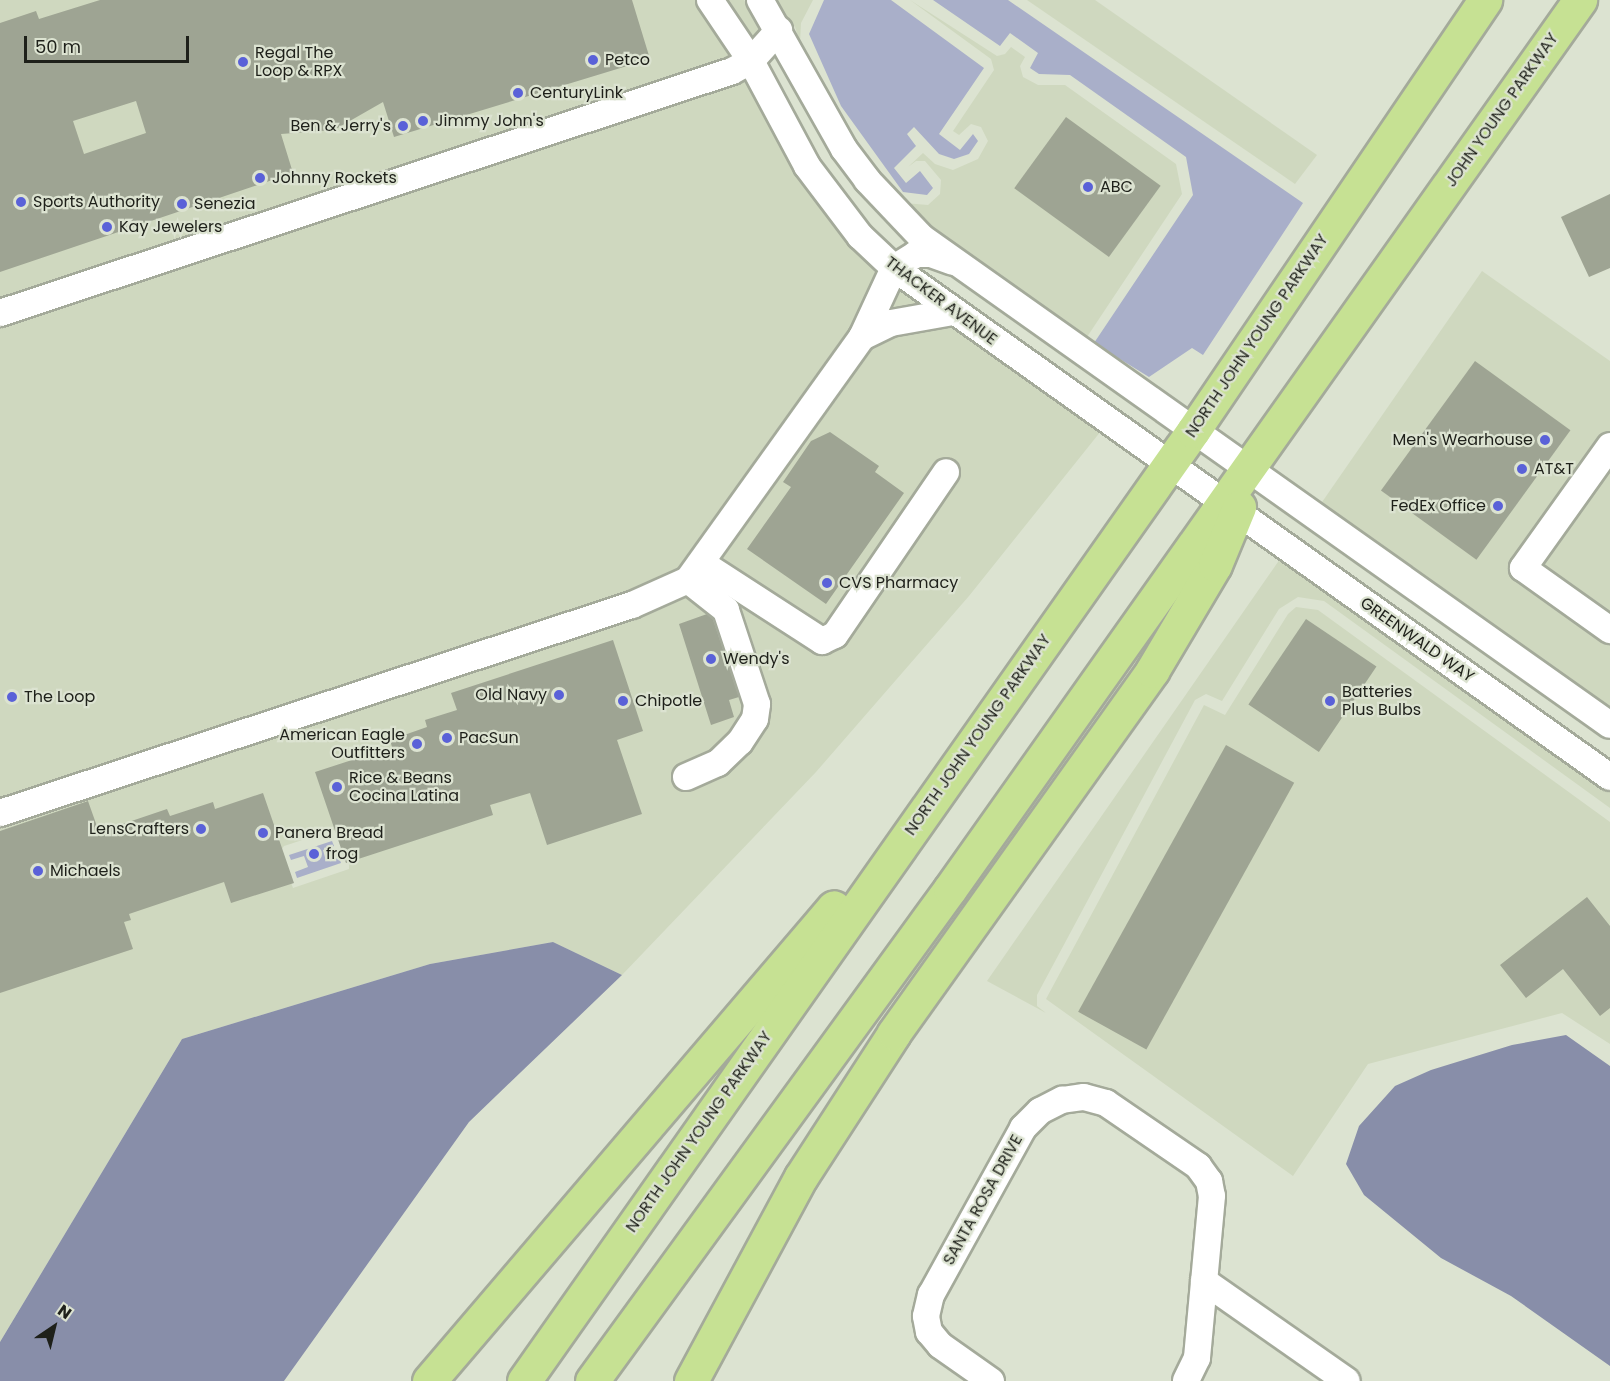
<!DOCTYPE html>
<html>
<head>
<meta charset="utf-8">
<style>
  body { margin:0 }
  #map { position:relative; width:1610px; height:1381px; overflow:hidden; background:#dce3d1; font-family:Poppins,sans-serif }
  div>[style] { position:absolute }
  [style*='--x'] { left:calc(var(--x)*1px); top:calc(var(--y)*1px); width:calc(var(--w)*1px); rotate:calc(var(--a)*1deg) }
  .built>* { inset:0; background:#cfd8bf }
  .green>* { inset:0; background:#a9afc9 }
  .water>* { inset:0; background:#888ea9 }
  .building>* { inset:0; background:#9ea493; transform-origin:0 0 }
  .roads { filter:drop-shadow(2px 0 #a4aa9a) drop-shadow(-2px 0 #a4aa9a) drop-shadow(0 2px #a4aa9a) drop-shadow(0 -2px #a4aa9a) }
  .minor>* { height:26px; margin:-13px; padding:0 13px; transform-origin:13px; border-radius:13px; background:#fff }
  .highway>* { height:33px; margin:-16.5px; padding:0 16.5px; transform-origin:16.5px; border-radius:16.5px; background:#c6e193 }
  .dots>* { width:16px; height:16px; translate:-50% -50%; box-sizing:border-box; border:3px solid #dce3d1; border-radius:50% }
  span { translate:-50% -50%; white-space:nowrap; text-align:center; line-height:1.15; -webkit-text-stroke:4.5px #dce3d1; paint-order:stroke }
  .poi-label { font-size:16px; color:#1e201a }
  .left { translate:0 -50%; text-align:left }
  .right { translate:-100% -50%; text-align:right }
  .street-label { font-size:16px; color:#1e201a }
  .north { position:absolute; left:24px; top:1297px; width:60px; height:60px; -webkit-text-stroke:4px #dce3d1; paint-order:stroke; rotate:35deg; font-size:16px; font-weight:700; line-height:24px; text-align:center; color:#1e201a }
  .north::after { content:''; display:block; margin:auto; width:21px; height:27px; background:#1e201a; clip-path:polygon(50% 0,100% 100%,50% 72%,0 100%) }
  .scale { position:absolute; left:24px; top:36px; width:165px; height:27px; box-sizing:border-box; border:3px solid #1e201a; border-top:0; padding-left:8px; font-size:18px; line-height:21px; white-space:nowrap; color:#1e201a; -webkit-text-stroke:4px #dce3d1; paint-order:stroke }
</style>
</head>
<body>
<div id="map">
  <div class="built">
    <i style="clip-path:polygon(evenodd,0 0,695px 0,742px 70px,797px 175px,851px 245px,945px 322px,1101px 431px,969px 596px,816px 772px,622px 975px,553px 942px,430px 964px,182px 1039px,0 1342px,0 0,333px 830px,339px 832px,349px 853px,349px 869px,293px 888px,280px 852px,284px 846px,333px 830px)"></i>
    <i style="clip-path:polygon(726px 0,744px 0,764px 30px,753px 41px)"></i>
    <i style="clip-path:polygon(775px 0,813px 0,801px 23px,800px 43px,795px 27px)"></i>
    <i style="clip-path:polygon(910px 0,997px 56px,1005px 54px,1011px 47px,1025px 57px,1020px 66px,1023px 77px,1038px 85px,1065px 85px,1176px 164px,1182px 194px,1085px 340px,960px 251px,904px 203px,928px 205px,940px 194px,941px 180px,925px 161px,916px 161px,908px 167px,923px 153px,935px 164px,953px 170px,978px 159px,988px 141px,981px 127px,971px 124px,959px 135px,953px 131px,994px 70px,991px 59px)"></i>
    <i style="clip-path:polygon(1027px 0,1095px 0,1317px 155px,1295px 184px)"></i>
    <i style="clip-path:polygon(1482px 271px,1610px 361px,1610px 710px,1320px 505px)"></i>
    <i style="clip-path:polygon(1280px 559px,1610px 792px,1610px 808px,1324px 601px,1298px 597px,1279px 609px,1222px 701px,1206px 694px,1195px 700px,1037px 995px,1037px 1006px,1046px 1013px,987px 981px)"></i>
    <i style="clip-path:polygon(1296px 607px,1318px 610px,1610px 822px,1610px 1044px,1562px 1013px,1368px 1064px,1293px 1176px,1046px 999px,1204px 705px,1225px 715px,1288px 614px)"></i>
  </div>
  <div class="green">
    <i style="clip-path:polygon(824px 0,891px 0,984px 68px,939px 134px,960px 150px,973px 134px,978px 141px,969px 154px,954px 159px,939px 154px,914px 127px,907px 134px,916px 146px,894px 168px,906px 183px,920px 171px,933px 188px,927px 195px,903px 192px,841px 106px,809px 34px)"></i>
    <i style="clip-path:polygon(933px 0,1008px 0,1303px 203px,1203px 355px,1192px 348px,1149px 377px,1094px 343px,1193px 195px,1186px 157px,1070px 75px,1039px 74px,1030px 68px,1038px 53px,1010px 33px,1000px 46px)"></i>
    <i style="clip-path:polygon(332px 841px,334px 846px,323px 850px,326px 861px,339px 858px,341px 863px,297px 878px,295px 872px,308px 867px,304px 856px,291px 860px,289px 855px)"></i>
  </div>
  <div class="water">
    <i style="clip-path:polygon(553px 942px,622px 975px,469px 1122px,284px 1381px,0 1381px,0 1342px,182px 1039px,430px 964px)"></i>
    <i style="clip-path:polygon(1566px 1035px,1610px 1066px,1610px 1366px,1511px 1296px,1441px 1258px,1364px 1195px,1346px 1164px,1359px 1126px,1395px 1086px,1431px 1070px,1512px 1045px)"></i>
  </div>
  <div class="building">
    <i style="clip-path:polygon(evenodd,100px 0,632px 0,650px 59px,394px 137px,383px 102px,334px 130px,281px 134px,293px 173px,0 272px,0 23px,36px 11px,39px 19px,100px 0,136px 101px,146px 133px,84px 154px,73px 121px,136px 101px)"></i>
    <i style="left:1066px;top:117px;width:117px;height:88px;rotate:36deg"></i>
    <i style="clip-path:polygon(1610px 194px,1610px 268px,1589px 277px,1561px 217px)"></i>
    <i style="left:1475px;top:361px;width:118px;height:160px;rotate:36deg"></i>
    <i style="clip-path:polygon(830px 432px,879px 466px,875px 472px,904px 493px,826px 604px,747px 549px,791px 487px,783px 482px,811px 441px)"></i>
    <i style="clip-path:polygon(707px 614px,713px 619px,739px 697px,729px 700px,734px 717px,711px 725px,679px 624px)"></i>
    <i style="left:1306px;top:619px;width:85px;height:103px;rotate:34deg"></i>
    <i style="clip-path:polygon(613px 640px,643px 731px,617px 740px,642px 814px,547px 845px,530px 793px,490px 805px,493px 815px,346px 863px,315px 772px,392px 747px,390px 740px,427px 727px,425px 720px,457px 710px,451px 693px)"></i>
    <i style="left:1226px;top:745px;width:78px;height:305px;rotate:29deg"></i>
    <i style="clip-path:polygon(263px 793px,294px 883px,231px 903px,224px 882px,129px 914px,131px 920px,124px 922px,133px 949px,0 993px,0 831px,88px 801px,99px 832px,167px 809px,170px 816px,213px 802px,215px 809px)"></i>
    <i style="clip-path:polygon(1587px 897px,1610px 926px,1610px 1008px,1600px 1016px,1563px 969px,1526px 998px,1500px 965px)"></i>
  </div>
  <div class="roads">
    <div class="minor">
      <i style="--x:710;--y:0;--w:73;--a:56.1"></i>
      <i style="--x:751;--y:61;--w:119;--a:61.9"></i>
      <i style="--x:807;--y:166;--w:88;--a:52.9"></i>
      <i style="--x:860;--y:236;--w:47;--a:43.3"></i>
      <i style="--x:894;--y:268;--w:878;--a:35.41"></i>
      <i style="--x:760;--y:0;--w:171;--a:60.6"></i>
      <i style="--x:844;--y:149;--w:39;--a:53"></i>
      <i style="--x:867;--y:180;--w:79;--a:46.5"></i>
      <i style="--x:921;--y:237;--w:844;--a:35.31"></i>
      <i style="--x:0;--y:313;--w:771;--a:-18.29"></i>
      <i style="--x:732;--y:71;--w:21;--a:-28"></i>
      <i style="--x:751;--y:61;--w:42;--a:-47.9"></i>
      <i style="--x:862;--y:337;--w:32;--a:-26"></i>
      <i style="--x:891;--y:323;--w:63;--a:-10.1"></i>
      <i style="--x:1610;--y:446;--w:150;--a:125.5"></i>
      <i style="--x:1523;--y:568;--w:107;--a:35.5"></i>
      <i style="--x:703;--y:564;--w:142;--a:32.9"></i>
      <i style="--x:822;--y:641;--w:14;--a:-25"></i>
      <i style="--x:835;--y:635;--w:197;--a:-55.7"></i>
      <i style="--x:686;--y:777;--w:35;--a:-24"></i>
      <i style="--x:718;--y:763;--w:30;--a:-44"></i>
      <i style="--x:740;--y:742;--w:27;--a:-57"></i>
      <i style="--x:755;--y:719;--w:15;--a:-82"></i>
      <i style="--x:757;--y:704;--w:99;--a:-108.3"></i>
      <i style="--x:726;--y:610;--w:48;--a:-141.7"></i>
      <i style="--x:0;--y:813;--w:665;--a:-18.22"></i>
      <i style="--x:632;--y:605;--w:61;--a:-24.1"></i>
      <i style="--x:688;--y:580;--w:299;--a:-54.4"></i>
      <i style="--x:862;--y:337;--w:76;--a:-65.1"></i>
      <i style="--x:894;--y:268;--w:26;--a:-32"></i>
      <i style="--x:916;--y:254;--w:15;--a:0"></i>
      <i style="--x:931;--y:254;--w:23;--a:20"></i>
      <i style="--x:1204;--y:1281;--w:174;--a:35"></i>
      <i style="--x:991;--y:1381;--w:62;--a:-144.8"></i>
      <i style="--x:940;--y:1345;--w:17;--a:-130"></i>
      <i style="--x:929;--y:1332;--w:16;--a:-101"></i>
      <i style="--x:926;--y:1316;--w:22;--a:-77"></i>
      <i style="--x:931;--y:1295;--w:191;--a:-61.1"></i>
      <i style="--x:1023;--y:1128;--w:24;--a:-45"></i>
      <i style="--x:1040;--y:1111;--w:25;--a:-27"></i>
      <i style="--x:1062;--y:1100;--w:22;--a:-8"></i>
      <i style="--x:1084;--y:1097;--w:23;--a:15"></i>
      <i style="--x:1106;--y:1103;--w:112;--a:34.4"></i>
      <i style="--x:1198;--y:1166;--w:19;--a:54"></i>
      <i style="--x:1209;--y:1181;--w:15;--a:79"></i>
      <i style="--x:1212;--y:1196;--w:163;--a:95.3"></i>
      <i style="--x:1197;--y:1358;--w:25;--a:116"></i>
    </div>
    <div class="highway">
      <i style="--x:429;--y:1381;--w:623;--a:-49.49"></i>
      <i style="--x:524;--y:1381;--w:1162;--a:-54.85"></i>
      <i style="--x:1193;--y:431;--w:521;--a:-55.88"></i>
      <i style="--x:592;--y:1381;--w:608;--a:-53.96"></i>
      <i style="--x:950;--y:889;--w:1090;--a:-54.68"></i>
      <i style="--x:691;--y:1381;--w:232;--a:-61.7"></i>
      <i style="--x:801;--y:1177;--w:171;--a:-57.1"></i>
      <i style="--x:894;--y:1033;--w:445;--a:-54.5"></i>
      <i style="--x:1152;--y:671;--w:123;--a:-59.3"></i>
      <i style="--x:1215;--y:565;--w:63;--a:-67.5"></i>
    </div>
  </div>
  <div class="dots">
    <i style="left:593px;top:60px;background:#5a61d8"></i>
    <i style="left:243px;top:62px;background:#5a61d8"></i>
    <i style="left:518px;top:93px;background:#5a61d8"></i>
    <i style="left:423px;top:121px;background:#5a61d8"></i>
    <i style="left:403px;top:126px;background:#5a61d8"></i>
    <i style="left:260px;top:178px;background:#5a61d8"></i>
    <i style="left:1088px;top:187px;background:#5a61d8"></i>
    <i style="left:21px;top:202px;background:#5a61d8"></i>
    <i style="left:182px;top:204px;background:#5a61d8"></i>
    <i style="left:107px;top:227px;background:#5a61d8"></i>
    <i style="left:1545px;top:440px;background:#5a61d8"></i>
    <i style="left:1522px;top:469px;background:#5a61d8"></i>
    <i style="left:1498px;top:506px;background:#5a61d8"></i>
    <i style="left:827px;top:583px;background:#5a61d8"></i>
    <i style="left:711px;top:659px;background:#5a61d8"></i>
    <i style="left:559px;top:695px;background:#5a61d8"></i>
    <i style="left:12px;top:697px;background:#5a61d8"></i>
    <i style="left:623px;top:701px;background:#5a61d8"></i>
    <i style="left:1330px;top:701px;background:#5a61d8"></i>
    <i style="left:447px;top:738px;background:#5a61d8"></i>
    <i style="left:417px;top:744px;background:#5a61d8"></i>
    <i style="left:337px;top:787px;background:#5a61d8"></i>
    <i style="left:201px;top:829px;background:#5a61d8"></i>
    <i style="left:263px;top:833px;background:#5a61d8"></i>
    <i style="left:314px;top:854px;background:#5a61d8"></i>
    <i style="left:38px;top:871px;background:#5a61d8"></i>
  </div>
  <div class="poi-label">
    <span class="left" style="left:255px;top:62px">Regal The<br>Loop &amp; RPX</span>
    <span class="left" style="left:605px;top:60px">Petco</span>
    <span class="left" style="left:530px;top:93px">CenturyLink</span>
    <span class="left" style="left:435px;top:121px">Jimmy John's</span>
    <span class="right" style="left:391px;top:126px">Ben &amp; Jerry's</span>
    <span class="left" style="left:272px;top:178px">Johnny Rockets</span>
    <span class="left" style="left:1100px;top:187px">ABC</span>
    <span class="left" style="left:33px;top:202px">Sports Authority</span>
    <span class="left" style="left:194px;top:204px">Senezia</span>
    <span class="left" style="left:119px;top:227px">Kay Jewelers</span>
    <span class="right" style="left:1533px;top:440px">Men's Wearhouse</span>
    <span class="left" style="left:1534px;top:469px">AT&amp;T</span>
    <span class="right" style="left:1486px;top:506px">FedEx Office</span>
    <span class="left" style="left:839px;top:583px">CVS Pharmacy</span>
    <span class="left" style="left:723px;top:659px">Wendy's</span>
    <span class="left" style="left:1342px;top:701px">Batteries<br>Plus Bulbs</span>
    <span class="right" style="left:547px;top:695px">Old Navy</span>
    <span class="left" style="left:24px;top:697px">The Loop</span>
    <span class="left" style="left:635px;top:701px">Chipotle</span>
    <span class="right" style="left:405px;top:744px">American Eagle<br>Outfitters</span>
    <span class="left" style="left:459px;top:738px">PacSun</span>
    <span class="left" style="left:349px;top:787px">Rice &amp; Beans<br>Cocina Latina</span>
    <span class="right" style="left:189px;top:829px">LensCrafters</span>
    <span class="left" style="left:275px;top:833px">Panera Bread</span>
    <span class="left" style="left:326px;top:854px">frog</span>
    <span class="left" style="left:50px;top:871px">Michaels</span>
  </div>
  <div class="street-label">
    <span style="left:1502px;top:110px;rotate:-55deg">JOHN YOUNG PARKWAY</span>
    <span style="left:941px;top:301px;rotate:37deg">THACKER AVENUE</span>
    <span style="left:1257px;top:336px;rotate:-56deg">NORTH JOHN YOUNG PARKWAY</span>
    <span style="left:1417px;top:640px;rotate:35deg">GREENWALD WAY</span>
    <span style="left:978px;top:735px;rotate:-55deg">NORTH JOHN YOUNG PARKWAY</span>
    <span style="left:699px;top:1132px;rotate:-55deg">NORTH JOHN YOUNG PARKWAY</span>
    <span style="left:983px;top:1200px;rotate:-61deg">SANTA ROSA DRIVE</span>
  </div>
  <div class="north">N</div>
  <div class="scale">50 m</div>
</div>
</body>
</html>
